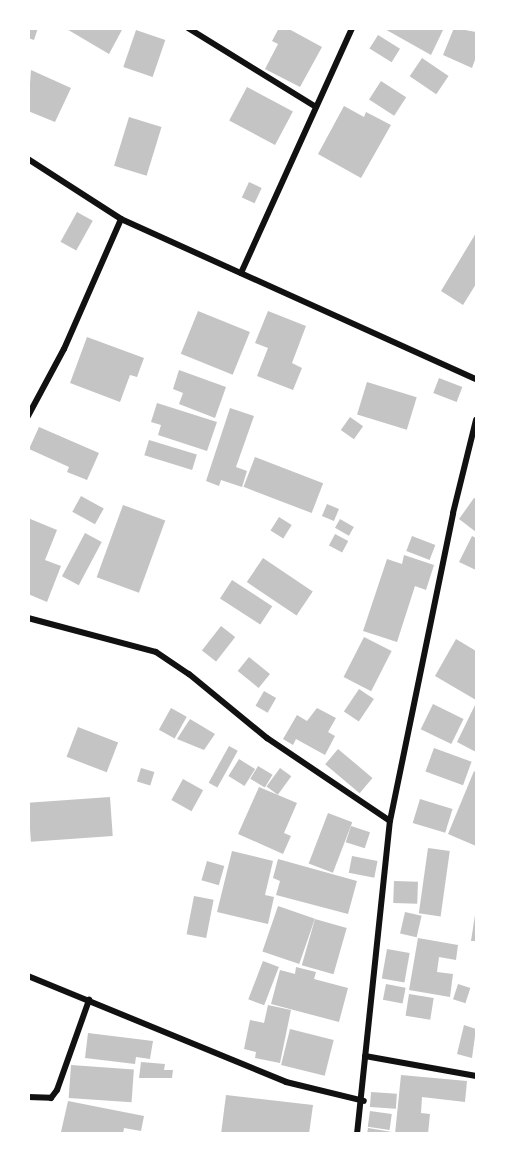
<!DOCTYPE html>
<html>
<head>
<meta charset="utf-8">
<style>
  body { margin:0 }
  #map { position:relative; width:505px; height:1162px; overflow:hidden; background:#fff; font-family:Rubik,sans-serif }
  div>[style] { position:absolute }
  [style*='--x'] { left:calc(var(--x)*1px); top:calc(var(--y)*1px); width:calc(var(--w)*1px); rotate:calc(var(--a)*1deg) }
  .building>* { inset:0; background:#c4c4c4; transform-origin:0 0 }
  .minor>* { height:6px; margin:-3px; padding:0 3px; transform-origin:3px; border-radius:3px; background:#111 }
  span { translate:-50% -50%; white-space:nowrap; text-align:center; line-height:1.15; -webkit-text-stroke:4.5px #fff; paint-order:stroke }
  .frame { position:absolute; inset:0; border:30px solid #fff; pointer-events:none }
</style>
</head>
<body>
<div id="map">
  <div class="building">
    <i style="clip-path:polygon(28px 28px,38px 28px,34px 40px,28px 38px)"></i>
    <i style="clip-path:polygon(65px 28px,123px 28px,109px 54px)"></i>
    <i style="clip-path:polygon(279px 28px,287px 28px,322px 47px,300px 87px,265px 69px,278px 44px,272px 41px)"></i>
    <i style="clip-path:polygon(383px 28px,444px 28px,431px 55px)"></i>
    <i style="clip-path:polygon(454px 28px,476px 32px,476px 57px,472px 68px,443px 55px)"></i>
    <i style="left:136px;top:30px;width:31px;height:39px;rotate:19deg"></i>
    <i style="left:378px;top:35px;width:26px;height:16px;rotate:32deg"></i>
    <i style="left:422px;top:58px;width:32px;height:22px;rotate:34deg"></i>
    <i style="clip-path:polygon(31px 70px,71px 88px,55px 122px,28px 111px)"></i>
    <i style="left:381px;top:81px;width:30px;height:22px;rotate:33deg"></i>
    <i style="left:247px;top:87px;width:52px;height:38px;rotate:28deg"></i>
    <i style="clip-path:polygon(344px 106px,364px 117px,366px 112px,391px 125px,361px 178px,318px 154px)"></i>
    <i style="left:129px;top:117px;width:34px;height:51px;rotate:17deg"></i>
    <i style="left:249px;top:182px;width:14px;height:17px;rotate:25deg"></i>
    <i style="left:77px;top:212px;width:18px;height:34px;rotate:29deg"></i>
    <i style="clip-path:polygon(476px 233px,476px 284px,463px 305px,441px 291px)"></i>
    <i style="left:198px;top:311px;width:56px;height:46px;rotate:22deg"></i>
    <i style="clip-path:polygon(268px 311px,306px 326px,292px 363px,302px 368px,293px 390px,257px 376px,268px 348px,255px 343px)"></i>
    <i style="clip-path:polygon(87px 337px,144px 358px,137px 377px,130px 375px,120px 402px,70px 383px)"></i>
    <i style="clip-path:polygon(179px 370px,226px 387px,215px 418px,179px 404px,183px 393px,173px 389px)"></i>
    <i style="left:439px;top:378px;width:25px;height:16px;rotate:21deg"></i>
    <i style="left:367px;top:382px;width:52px;height:34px;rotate:17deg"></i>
    <i style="clip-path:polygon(157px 403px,217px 422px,207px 451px,158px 435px,161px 425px,151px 422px)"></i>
    <i style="clip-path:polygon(230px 408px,254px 416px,236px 467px,247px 471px,242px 487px,221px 480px,219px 486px,206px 481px)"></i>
    <i style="left:350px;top:417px;width:16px;height:16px;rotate:35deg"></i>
    <i style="clip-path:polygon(39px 427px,99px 453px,87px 480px,67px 472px,69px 467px,29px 449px)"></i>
    <i style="left:149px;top:440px;width:50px;height:16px;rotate:17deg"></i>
    <i style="left:255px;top:457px;width:73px;height:32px;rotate:21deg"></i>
    <i style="left:81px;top:496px;width:26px;height:18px;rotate:29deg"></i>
    <i style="clip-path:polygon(474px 498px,476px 499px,476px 532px,459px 519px)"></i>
    <i style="left:327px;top:504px;width:13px;height:13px;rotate:23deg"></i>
    <i style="left:123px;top:505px;width:45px;height:77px;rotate:20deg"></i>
    <i style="left:279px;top:517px;width:15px;height:16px;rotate:32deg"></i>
    <i style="clip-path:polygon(28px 518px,57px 530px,45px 560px,61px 566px,47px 602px,28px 594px)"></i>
    <i style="left:340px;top:519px;width:16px;height:10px;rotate:30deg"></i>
    <i style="left:85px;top:533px;width:19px;height:49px;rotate:28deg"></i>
    <i style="left:335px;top:534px;width:15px;height:13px;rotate:28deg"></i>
    <i style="left:412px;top:536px;width:25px;height:16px;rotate:21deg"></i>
    <i style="clip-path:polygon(472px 536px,476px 538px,476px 570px,459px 562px)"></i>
    <i style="clip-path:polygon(404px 555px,434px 565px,426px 590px,415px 586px,397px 642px,363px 631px,387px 559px,402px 564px)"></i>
    <i style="left:263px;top:558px;width:60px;height:29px;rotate:34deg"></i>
    <i style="left:232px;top:580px;width:48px;height:22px;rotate:33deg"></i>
    <i style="left:221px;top:626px;width:18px;height:31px;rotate:38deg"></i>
    <i style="left:364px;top:637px;width:31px;height:45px;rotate:27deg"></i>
    <i style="clip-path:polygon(456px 639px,476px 651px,476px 700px,435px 676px)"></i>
    <i style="left:249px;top:657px;width:27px;height:18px;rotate:39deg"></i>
    <i style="left:359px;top:689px;width:18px;height:27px;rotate:34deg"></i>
    <i style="left:264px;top:691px;width:14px;height:17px;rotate:30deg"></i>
    <i style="clip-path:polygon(476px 703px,476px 752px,457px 742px)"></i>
    <i style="left:433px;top:704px;width:34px;height:28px;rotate:26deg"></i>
    <i style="left:171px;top:708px;width:18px;height:25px;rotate:29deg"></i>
    <i style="clip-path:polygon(317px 708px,336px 718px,328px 732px,335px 736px,325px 755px,296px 739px,293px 745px,283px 739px,297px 715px,307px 721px)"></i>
    <i style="clip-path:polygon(190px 719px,215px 734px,204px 750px,177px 739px)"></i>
    <i style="left:78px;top:727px;width:43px;height:32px;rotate:21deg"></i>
    <i style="left:229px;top:746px;width:10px;height:42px;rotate:29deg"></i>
    <i style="left:434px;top:748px;width:40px;height:25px;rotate:20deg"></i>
    <i style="left:338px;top:749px;width:45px;height:20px;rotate:40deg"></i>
    <i style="left:239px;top:759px;width:19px;height:20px;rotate:32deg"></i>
    <i style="left:258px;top:766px;width:17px;height:15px;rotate:31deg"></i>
    <i style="left:141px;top:768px;width:14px;height:14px;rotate:17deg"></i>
    <i style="left:280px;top:768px;width:14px;height:23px;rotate:36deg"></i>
    <i style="clip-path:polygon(474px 771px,476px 773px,476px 846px,448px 834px)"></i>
    <i style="left:183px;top:779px;width:23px;height:24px;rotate:29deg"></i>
    <i style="clip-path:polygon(259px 787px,297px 803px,284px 833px,291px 836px,283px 854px,238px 834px)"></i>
    <i style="left:110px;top:797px;width:39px;height:82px;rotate:86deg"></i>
    <i style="left:420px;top:799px;width:34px;height:25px;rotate:17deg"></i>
    <i style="left:328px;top:813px;width:26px;height:54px;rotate:21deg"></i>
    <i style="left:351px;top:826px;width:20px;height:17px;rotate:18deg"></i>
    <i style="left:428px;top:848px;width:22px;height:66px;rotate:8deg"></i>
    <i style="clip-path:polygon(232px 851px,273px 861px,265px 895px,274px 897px,268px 924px,217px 912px)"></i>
    <i style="left:352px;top:856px;width:26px;height:17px;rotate:11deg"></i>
    <i style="clip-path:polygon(278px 859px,357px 881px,348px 914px,276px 895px,280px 881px,273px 878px)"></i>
    <i style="left:207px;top:861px;width:18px;height:20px;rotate:16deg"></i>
    <i style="left:394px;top:881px;width:24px;height:22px;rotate:2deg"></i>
    <i style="left:194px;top:896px;width:20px;height:39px;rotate:11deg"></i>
    <i style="left:278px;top:906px;width:39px;height:48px;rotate:19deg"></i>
    <i style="left:405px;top:912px;width:17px;height:22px;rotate:13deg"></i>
    <i style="clip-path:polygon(475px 915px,476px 915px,476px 941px,471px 941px)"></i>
    <i style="left:315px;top:919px;width:33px;height:48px;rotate:16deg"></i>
    <i style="clip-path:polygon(418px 938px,458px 945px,456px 960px,439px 957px,437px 972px,453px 974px,450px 997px,409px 990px)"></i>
    <i style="left:387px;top:949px;width:23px;height:30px;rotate:10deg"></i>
    <i style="left:263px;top:961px;width:17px;height:41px;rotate:21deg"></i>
    <i style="clip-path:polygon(296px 967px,316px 972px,314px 979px,348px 988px,339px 1022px,271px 1004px,280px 970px,295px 974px)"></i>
    <i style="left:386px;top:984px;width:20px;height:16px;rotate:11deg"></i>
    <i style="left:458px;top:984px;width:13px;height:16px;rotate:18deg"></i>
    <i style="left:409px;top:994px;width:25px;height:22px;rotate:9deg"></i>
    <i style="clip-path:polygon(268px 1005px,291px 1010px,280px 1063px,255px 1058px,256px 1052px,244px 1049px,250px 1020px,264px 1023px)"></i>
    <i style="clip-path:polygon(464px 1025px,476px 1029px,472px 1058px,457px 1054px)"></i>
    <i style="left:290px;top:1029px;width:45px;height:37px;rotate:14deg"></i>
    <i style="clip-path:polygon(88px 1033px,153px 1041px,150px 1059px,136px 1057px,135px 1064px,85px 1058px)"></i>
    <i style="clip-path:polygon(141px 1062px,165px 1064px,164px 1070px,173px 1070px,172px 1078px,139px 1078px)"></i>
    <i style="left:71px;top:1065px;width:63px;height:33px;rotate:4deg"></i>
    <i style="clip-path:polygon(401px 1075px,467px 1081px,465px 1102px,422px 1097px,421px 1113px,430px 1114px,428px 1134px,395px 1134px)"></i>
    <i style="left:371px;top:1092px;width:26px;height:15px;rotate:4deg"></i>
    <i style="clip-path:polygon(226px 1095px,313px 1105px,309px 1134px,221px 1134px)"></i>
    <i style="clip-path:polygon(68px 1101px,144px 1116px,141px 1131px,124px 1128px,123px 1134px,61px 1132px)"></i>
    <i style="left:370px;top:1111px;width:22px;height:16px;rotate:8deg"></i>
    <i style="clip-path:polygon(368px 1128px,392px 1132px,391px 1134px,367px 1134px)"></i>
  </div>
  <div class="minor">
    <i style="--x:188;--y:28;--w:150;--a:31.7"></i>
    <i style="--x:28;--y:159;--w:111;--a:32.8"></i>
    <i style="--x:121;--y:219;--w:389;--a:24.3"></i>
    <i style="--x:241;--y:273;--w:269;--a:-65.6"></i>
    <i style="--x:28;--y:416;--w:76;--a:-61.8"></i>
    <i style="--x:64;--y:349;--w:142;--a:-66.3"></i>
    <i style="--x:28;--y:618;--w:132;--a:14.9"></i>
    <i style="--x:156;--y:652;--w:40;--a:34"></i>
    <i style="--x:189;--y:674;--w:101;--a:39.4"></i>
    <i style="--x:267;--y:738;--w:148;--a:34"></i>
    <i style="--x:28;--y:976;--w:279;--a:22.3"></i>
    <i style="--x:286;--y:1082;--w:80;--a:13.7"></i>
    <i style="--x:365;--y:1056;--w:113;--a:10.2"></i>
    <i style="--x:28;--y:1097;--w:23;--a:2"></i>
    <i style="--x:51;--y:1098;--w:10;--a:-53"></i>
    <i style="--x:57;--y:1090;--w:96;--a:-70.4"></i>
    <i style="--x:357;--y:1134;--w:315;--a:-84"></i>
    <i style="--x:390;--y:821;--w:314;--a:-78.4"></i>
    <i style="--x:453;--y:513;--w:96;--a:-76.1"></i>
  </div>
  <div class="frame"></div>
</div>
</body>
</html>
